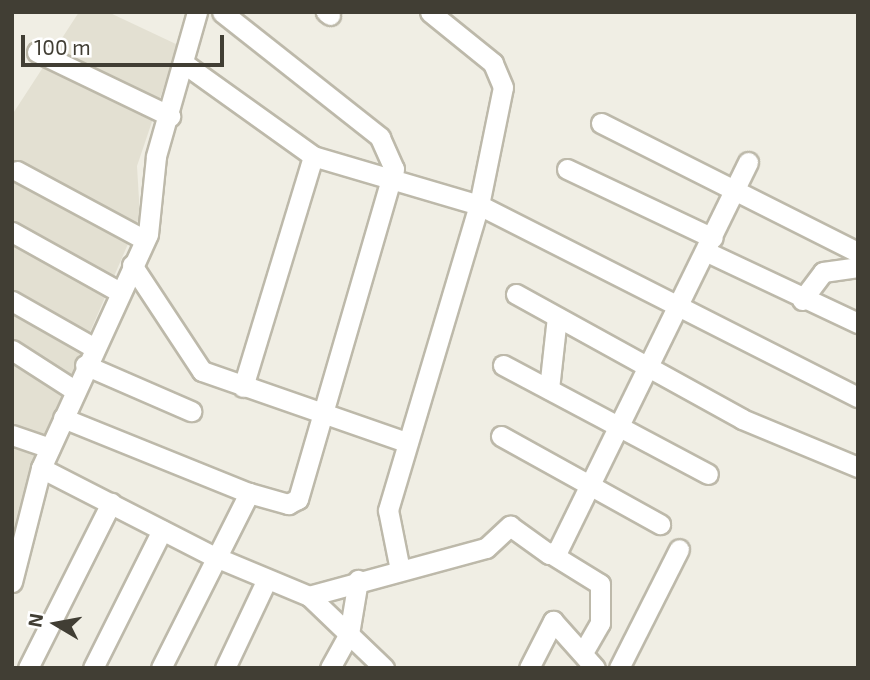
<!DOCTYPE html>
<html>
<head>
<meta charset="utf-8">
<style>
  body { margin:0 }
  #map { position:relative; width:870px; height:680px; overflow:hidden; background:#f0eee4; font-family:"Exo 2",sans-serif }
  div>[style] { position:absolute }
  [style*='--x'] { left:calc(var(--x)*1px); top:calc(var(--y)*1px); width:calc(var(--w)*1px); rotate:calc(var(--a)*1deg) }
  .residential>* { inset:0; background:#e3e0d2 }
  .roads { filter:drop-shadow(2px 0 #bdb9aa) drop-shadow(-2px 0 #bdb9aa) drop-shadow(0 2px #bdb9aa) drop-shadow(0 -2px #bdb9aa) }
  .minor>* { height:19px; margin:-9.5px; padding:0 9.5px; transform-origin:9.5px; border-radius:9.5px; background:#fff }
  span { translate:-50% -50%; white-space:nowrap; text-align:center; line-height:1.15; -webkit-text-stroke:7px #fff; paint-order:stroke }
  .frame { position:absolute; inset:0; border:14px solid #413e34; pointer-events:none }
  .north { position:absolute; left:21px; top:589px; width:70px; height:70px; -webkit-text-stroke:5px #fff; paint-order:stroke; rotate:280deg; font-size:19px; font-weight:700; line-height:28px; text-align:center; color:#413e34 }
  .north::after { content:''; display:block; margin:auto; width:24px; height:32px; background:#413e34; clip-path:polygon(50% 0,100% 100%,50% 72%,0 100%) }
  .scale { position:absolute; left:21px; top:35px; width:203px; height:32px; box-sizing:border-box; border:4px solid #413e34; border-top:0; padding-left:9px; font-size:21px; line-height:24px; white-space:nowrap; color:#413e34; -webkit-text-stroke:5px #fff; paint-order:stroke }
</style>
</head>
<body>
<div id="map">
  <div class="residential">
    <i style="clip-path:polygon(79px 12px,108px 12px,178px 45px,137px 166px,140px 216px,44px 439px,12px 547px,12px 115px)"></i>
  </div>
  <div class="roads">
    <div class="minor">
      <i style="--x:326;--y:12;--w:5;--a:37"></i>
      <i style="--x:37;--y:52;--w:148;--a:25.7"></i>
      <i style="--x:186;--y:65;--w:156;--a:35.6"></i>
      <i style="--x:313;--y:156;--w:173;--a:16.4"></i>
      <i style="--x:479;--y:205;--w:425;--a:26.9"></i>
      <i style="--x:601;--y:123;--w:288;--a:26.7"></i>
      <i style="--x:567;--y:169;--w:161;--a:25.3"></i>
      <i style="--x:17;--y:171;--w:145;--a:28.3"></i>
      <i style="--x:12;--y:232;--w:121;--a:29.1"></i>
      <i style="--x:707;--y:252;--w:167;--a:25.2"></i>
      <i style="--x:132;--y:265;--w:127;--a:56.6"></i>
      <i style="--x:202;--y:371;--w:216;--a:19.2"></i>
      <i style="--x:516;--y:294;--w:258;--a:28.9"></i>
      <i style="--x:742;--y:419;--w:126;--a:22.5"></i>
      <i style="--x:802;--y:300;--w:35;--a:-53"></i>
      <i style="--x:823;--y:272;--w:35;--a:-8"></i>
      <i style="--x:12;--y:301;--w:93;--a:29.6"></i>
      <i style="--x:12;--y:350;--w:74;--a:32.8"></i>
      <i style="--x:85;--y:365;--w:116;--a:23.5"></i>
      <i style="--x:503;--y:365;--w:232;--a:28"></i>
      <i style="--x:243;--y:387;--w:241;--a:-73.1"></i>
      <i style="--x:549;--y:389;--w:72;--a:-83.7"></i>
      <i style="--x:63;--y:418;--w:201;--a:22"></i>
      <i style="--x:12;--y:435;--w:40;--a:18.9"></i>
      <i style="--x:501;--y:436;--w:182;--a:29"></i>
      <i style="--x:41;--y:468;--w:193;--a:27.1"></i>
      <i style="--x:213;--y:556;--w:104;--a:22.6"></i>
      <i style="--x:309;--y:596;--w:104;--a:43.8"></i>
      <i style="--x:553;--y:555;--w:55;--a:31.7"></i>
      <i style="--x:600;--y:584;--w:39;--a:90"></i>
      <i style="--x:600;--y:623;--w:34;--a:120"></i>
      <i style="--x:400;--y:570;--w:61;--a:-101.3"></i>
      <i style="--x:388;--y:510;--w:318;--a:-73.4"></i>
      <i style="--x:479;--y:205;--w:120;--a:-78.5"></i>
      <i style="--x:503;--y:87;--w:26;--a:-113"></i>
      <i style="--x:493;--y:63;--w:81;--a:-141"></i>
      <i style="--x:12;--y:582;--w:118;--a:-75.7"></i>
      <i style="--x:41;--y:468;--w:257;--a:-65.4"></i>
      <i style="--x:148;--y:234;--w:78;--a:-84.1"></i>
      <i style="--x:156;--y:156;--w:150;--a:-74.1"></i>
      <i style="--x:309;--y:596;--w:183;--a:-15.2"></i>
      <i style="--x:486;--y:548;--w:33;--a:-43"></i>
      <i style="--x:510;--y:526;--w:48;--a:35.7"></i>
      <i style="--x:549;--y:554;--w:10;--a:-24"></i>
      <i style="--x:558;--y:550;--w:432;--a:-63.9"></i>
      <i style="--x:28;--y:668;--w:185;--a:-63.3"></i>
      <i style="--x:93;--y:668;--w:154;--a:-63.4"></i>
      <i style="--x:161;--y:668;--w:196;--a:-63.3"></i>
      <i style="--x:249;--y:493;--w:41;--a:15.8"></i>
      <i style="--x:288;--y:504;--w:11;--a:-27"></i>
      <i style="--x:298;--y:499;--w:344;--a:-73.8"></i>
      <i style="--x:394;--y:169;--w:35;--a:-114"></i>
      <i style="--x:380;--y:137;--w:201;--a:-141.7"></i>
      <i style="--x:225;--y:668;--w:98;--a:-64.7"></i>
      <i style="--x:330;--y:668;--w:39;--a:-61"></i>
      <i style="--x:349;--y:634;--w:55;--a:-80.5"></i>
      <i style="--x:529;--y:668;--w:53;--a:-62.9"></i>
      <i style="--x:553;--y:621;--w:63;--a:48.2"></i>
      <i style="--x:619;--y:668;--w:133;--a:-63.2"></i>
    </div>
  </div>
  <div class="frame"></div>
  <div class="north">N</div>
  <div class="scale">100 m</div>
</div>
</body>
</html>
